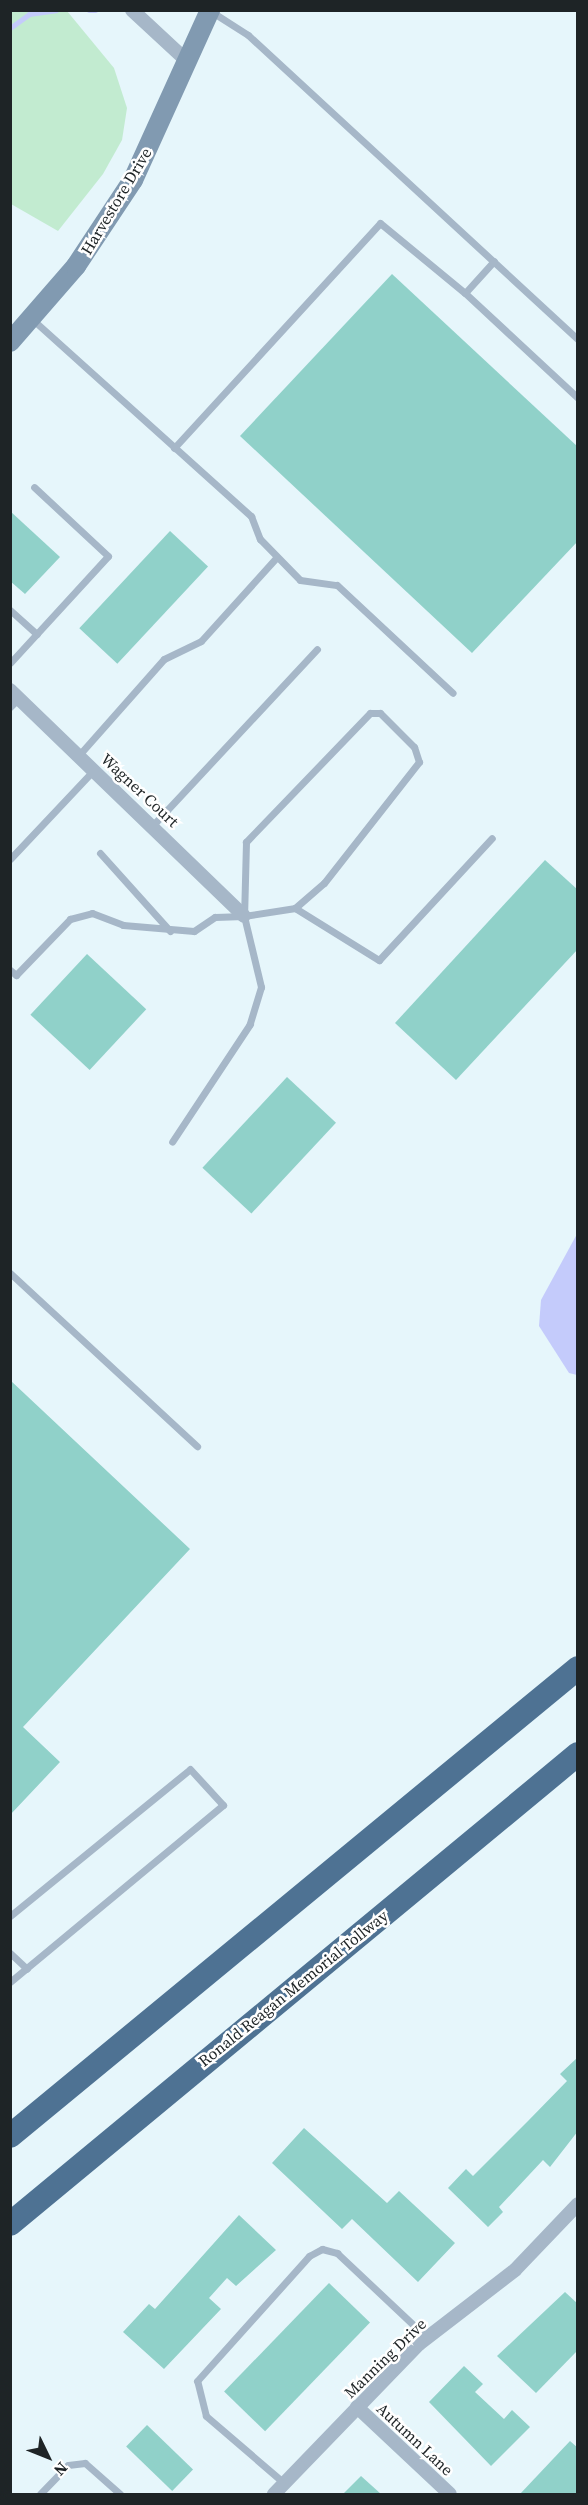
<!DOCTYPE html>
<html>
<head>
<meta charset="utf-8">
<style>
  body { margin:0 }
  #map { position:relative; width:588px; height:2505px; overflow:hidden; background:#e6f6fb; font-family:"Source Serif 4",serif }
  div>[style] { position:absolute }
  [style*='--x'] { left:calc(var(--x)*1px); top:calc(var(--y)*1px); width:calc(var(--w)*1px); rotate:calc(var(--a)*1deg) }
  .green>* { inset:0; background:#c2ebd0 }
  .water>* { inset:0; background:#c4cbfb }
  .stream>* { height:5px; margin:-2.5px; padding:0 2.5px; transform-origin:2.5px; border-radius:2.5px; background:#c4cbfb }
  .building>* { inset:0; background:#90d1c9; transform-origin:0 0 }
  .lane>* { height:7px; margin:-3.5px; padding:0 3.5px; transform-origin:3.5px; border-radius:3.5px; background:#a6b7c8 }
  .street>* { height:14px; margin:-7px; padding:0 7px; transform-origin:7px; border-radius:7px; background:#a6b7c8 }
  .secondary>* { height:20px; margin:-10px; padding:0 10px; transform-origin:10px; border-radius:10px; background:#819ab1 }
  .highway>* { height:24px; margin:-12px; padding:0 12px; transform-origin:12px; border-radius:12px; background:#4e7293 }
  span { translate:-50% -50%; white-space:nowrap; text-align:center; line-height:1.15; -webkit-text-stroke:5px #fff; paint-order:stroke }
  .street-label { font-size:16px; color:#1e2426 }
  .frame { position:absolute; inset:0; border:12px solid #1e2426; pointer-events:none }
  .north { position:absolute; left:18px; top:2427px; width:60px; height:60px; -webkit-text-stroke:4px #fff; paint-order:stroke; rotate:133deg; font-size:16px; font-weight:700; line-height:24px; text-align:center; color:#1e2426 }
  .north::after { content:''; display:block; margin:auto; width:21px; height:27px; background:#1e2426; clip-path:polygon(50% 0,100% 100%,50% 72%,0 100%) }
</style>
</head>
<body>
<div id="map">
  <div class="green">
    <i style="clip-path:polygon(11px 10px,67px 11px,114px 68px,127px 108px,122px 140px,103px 174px,58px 231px,11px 204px)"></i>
  </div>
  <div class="water">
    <i style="clip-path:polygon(577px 1234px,577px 1375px,569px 1373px,539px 1326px,541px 1300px)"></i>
  </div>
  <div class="stream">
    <i style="--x:89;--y:10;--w:6;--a:0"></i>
    <i style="--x:10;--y:28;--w:24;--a:-36"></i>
    <i style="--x:29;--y:14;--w:27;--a:-8"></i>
  </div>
  <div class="building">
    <i style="clip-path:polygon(392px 274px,578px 447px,578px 541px,472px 653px,240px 436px)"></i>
    <i style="clip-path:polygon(10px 511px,60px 557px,25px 594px,10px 581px)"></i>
    <i style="left:170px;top:531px;width:52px;height:133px;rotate:43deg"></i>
    <i style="clip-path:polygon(545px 860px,578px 890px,578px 949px,456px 1080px,395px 1023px)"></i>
    <i style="left:87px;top:954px;width:81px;height:83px;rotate:43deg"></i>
    <i style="left:287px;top:1077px;width:67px;height:124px;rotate:43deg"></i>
    <i style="clip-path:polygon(10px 1380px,190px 1549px,23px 1727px,60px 1762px,10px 1815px)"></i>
    <i style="clip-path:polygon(578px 2057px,578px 2131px,550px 2167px,543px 2160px,499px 2207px,503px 2212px,488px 2227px,448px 2188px,466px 2169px,473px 2176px,528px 2121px,567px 2081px,560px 2074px)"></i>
    <i style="clip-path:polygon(304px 2128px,387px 2203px,399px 2191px,455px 2243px,418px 2282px,352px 2219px,342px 2229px,272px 2163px)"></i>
    <i style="clip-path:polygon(239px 2215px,276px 2250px,236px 2286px,227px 2278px,209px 2298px,221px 2309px,164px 2369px,123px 2332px,149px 2304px,155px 2309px)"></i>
    <i style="left:329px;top:2283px;width:57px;height:151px;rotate:44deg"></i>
    <i style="clip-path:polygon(565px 2292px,578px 2304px,578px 2350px,536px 2393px,497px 2356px)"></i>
    <i style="clip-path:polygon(464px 2366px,483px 2384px,475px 2392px,504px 2419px,512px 2410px,530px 2427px,491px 2466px,429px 2402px)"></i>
    <i style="left:147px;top:2425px;width:64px;height:30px;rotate:44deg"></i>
    <i style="clip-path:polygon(570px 2441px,578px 2448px,578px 2494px,520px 2494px)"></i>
    <i style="clip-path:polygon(361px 2476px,381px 2494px,343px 2494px)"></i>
  </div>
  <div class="lane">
    <i style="--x:212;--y:12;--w:43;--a:32.6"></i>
    <i style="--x:248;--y:35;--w:449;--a:42.7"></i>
    <i style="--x:465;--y:293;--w:43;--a:-47.8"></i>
    <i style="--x:32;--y:319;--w:295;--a:42"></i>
    <i style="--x:251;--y:516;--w:25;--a:69"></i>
    <i style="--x:260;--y:539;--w:57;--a:45.7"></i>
    <i style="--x:300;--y:580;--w:37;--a:8"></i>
    <i style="--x:337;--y:585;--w:158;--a:43"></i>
    <i style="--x:174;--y:448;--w:305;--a:-47.5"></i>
    <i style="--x:380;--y:223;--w:110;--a:39.5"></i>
    <i style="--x:465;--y:293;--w:154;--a:42.9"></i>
    <i style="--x:10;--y:610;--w:36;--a:42"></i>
    <i style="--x:10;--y:663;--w:145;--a:-47.5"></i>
    <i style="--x:108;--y:556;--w:101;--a:-137"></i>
    <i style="--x:10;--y:707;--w:13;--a:-45"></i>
    <i style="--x:79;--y:755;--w:128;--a:-48.5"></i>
    <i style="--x:164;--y:659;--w:41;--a:-25.9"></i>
    <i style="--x:201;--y:641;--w:113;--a:-47.9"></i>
    <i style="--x:154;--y:824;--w:239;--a:-47"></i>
    <i style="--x:100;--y:853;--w:105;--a:48.1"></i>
    <i style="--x:10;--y:859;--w:122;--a:-46.7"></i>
    <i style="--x:295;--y:908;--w:99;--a:31.8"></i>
    <i style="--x:379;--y:960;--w:166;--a:-47.2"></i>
    <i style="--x:10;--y:970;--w:8;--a:40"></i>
    <i style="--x:16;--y:975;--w:78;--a:-46"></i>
    <i style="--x:70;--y:919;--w:23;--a:-15"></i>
    <i style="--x:92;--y:913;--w:33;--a:21"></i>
    <i style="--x:123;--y:925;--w:71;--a:4.8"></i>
    <i style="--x:194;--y:931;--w:25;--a:-34"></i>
    <i style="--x:215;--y:917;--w:29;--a:-2"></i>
    <i style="--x:244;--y:916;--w:52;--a:-8.9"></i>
    <i style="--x:295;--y:908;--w:38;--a:-41"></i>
    <i style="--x:324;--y:883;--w:154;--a:-51.9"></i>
    <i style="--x:419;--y:762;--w:16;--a:-108"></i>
    <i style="--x:414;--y:747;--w:48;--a:-135"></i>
    <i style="--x:380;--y:713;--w:10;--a:180"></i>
    <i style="--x:370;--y:713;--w:179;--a:133.9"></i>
    <i style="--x:246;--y:842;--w:74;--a:91.5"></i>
    <i style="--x:244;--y:916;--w:73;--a:76.5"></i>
    <i style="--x:261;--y:987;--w:39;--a:107"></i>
    <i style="--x:250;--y:1024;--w:141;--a:123.5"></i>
    <i style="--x:10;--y:1273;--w:255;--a:42.8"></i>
    <i style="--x:10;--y:1916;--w:232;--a:-39.2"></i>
    <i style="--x:190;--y:1769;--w:49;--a:47.5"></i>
    <i style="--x:223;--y:1805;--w:277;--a:140.3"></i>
    <i style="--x:10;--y:1953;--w:23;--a:43"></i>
    <i style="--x:284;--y:2483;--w:103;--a:-139.3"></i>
    <i style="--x:206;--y:2416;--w:36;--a:-104"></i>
    <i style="--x:197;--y:2381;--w:168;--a:-48.1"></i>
    <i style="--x:309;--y:2256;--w:15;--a:-28"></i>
    <i style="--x:322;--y:2249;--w:16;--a:15"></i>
    <i style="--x:337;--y:2253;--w:122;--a:43.3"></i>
    <i style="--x:40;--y:2494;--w:40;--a:-46"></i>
    <i style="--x:68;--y:2465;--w:17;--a:-7"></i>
    <i style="--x:85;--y:2463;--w:47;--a:41.5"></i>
  </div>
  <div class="street">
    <i style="--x:132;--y:10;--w:74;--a:42.8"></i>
    <i style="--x:10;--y:690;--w:325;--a:44"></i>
    <i style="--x:357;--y:2407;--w:127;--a:43.1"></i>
    <i style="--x:274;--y:2494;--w:209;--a:-46"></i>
    <i style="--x:419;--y:2344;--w:121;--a:-37.6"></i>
    <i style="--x:515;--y:2270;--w:91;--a:-46.3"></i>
  </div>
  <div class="secondary">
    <i style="--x:10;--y:342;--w:101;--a:-49"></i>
    <i style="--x:76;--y:266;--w:103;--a:-56.5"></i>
    <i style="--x:133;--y:180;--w:187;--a:-65.6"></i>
  </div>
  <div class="highway">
    <i style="--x:10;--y:2136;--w:736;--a:-39.49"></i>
    <i style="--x:10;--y:2224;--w:737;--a:-39.61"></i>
  </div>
  <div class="street-label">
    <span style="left:116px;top:201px;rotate:-59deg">Harvestore Drive</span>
    <span style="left:140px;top:790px;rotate:43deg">Wagner Court</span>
    <span style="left:293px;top:1988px;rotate:-39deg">Ronald Reagan Memorial Tollway</span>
    <span style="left:385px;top:2358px;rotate:-44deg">Manning Drive</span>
    <span style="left:415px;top:2439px;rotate:43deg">Autumn Lane</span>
  </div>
  <div class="frame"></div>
  <div class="north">N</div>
</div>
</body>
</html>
